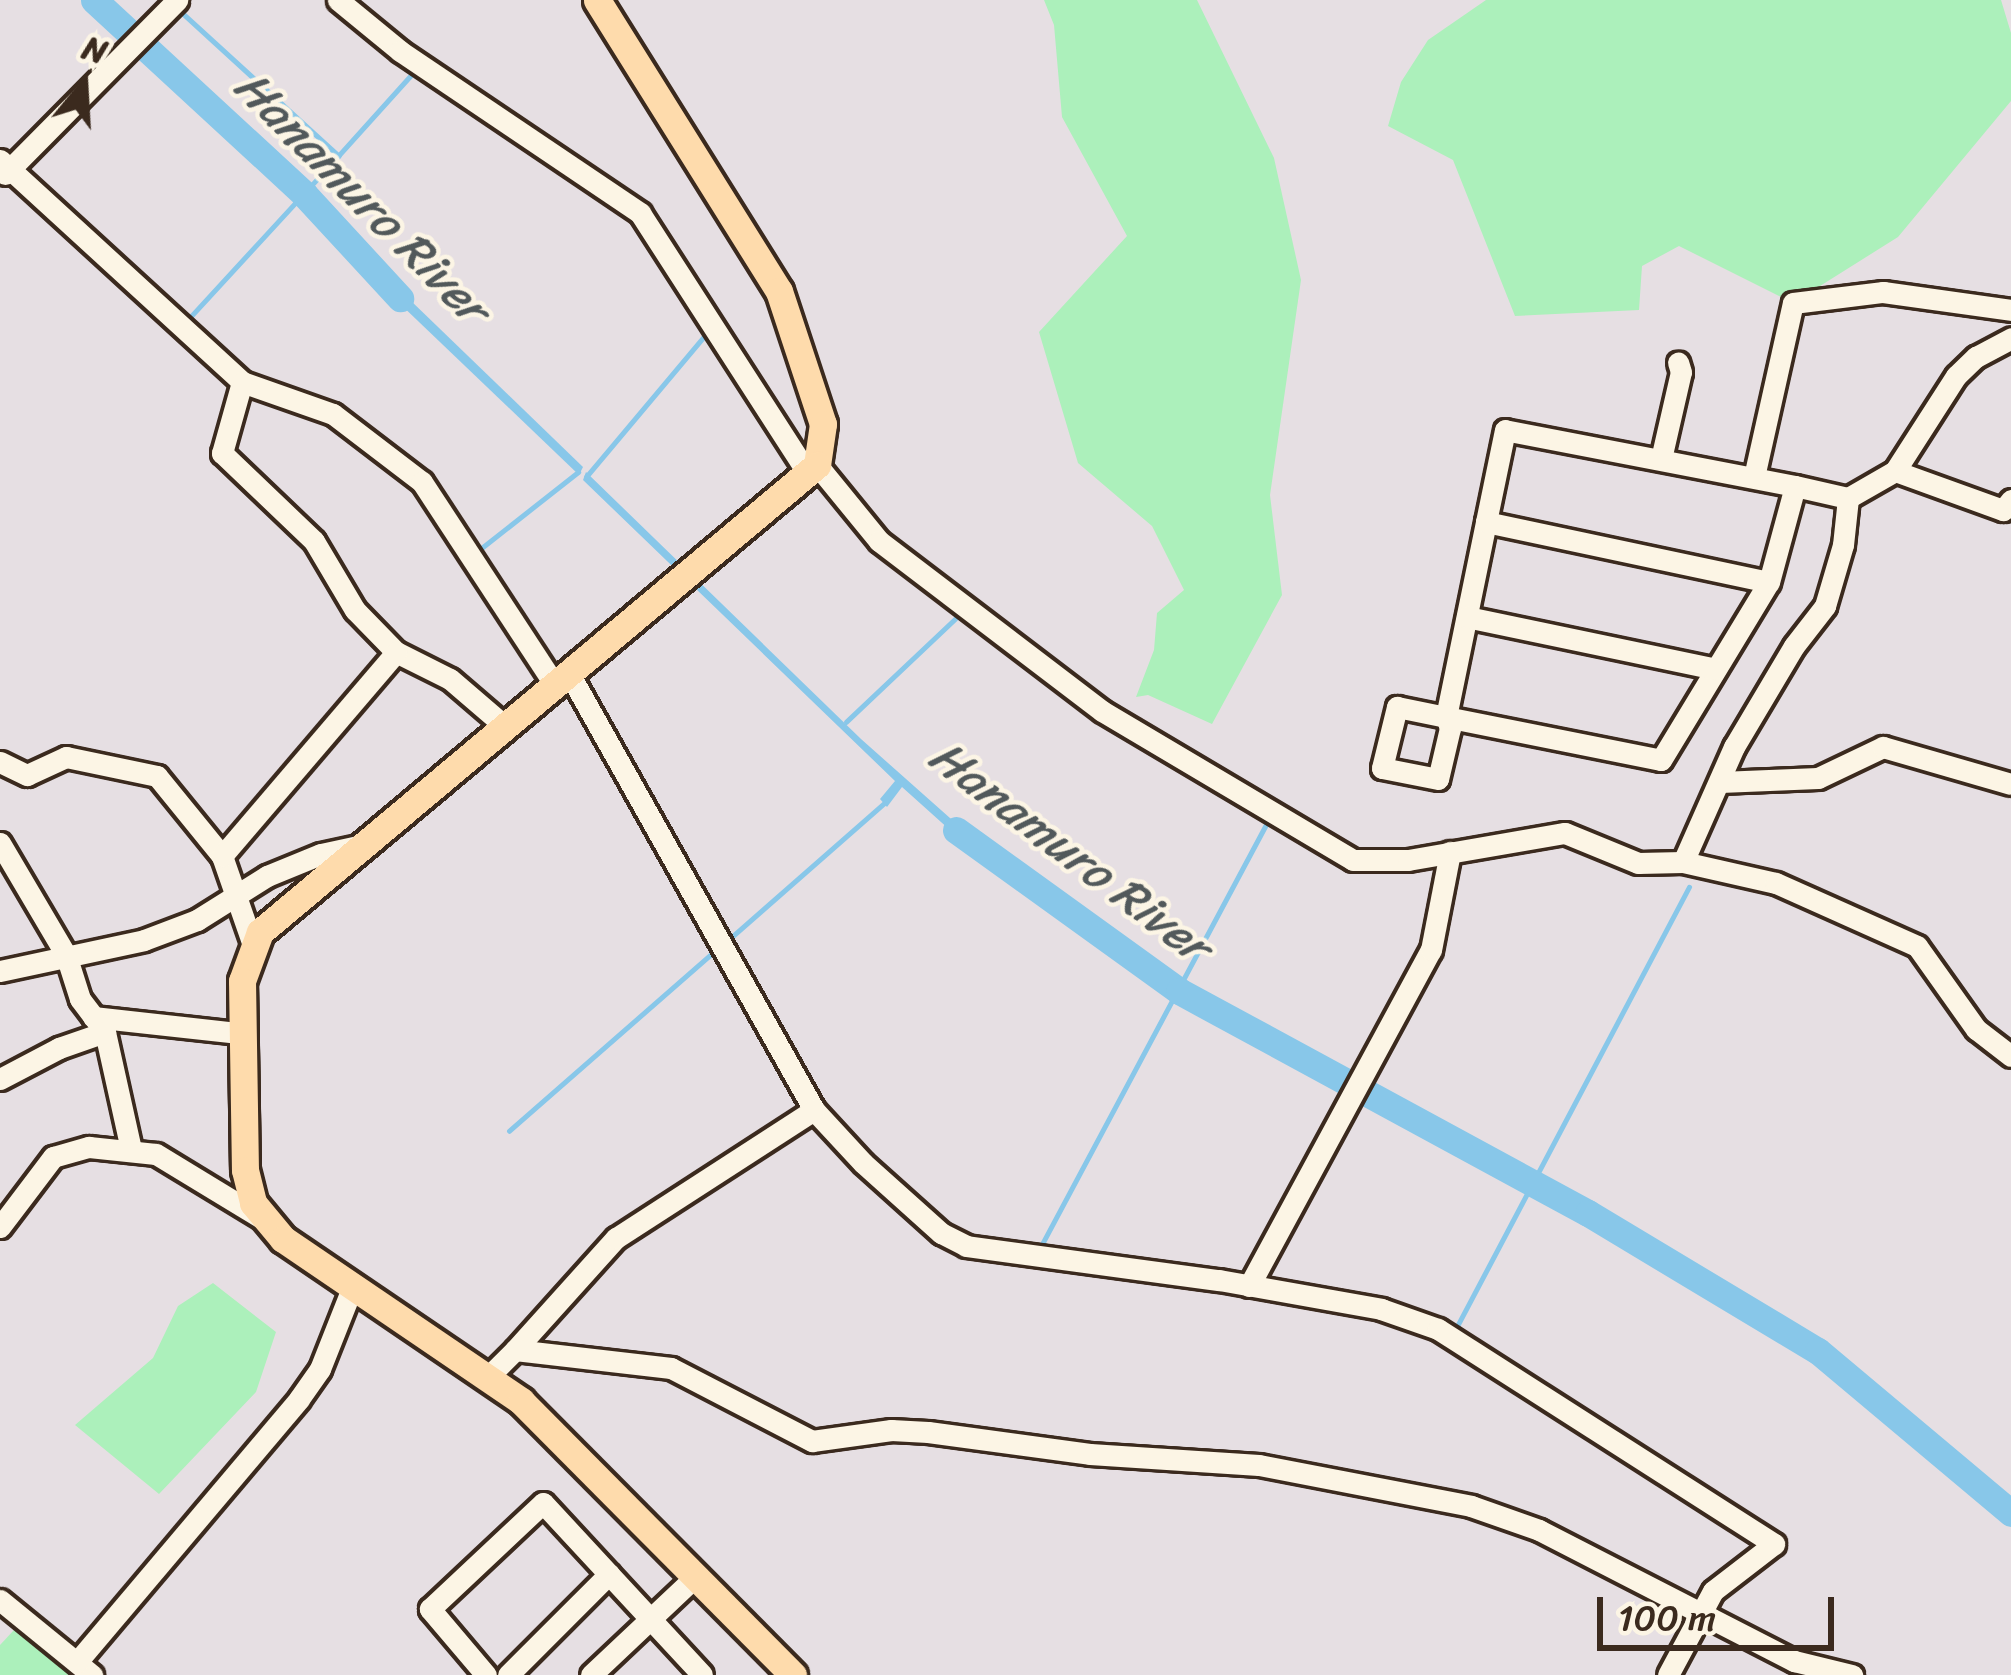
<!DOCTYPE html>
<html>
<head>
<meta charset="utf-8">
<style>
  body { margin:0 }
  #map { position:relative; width:2011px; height:1675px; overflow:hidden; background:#e6dfe3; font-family:Sriracha,sans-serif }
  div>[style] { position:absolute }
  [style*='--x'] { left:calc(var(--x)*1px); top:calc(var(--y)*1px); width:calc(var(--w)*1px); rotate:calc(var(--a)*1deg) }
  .green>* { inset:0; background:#acf0bb }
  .water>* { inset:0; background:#88c7e9 }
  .stream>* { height:4.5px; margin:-2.25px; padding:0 2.25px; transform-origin:2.25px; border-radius:2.25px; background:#88c7e9 }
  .river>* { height:27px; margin:-13.5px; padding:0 13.5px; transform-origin:13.5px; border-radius:13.5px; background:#88c7e9 }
  .roads { filter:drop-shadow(3px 0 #3b2a1e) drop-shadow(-3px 0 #3b2a1e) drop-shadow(0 3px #3b2a1e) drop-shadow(0 -3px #3b2a1e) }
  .minor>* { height:21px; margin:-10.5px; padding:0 10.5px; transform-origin:10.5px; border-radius:10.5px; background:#fcf5e5 }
  .major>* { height:27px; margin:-13.5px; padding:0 13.5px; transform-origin:13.5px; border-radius:13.5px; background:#fedbac }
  span { translate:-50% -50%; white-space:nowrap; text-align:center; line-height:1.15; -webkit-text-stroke:9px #fcf5e5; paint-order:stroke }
  .water-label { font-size:48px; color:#52595b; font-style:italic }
  .north { position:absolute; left:24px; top:24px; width:120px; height:120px; -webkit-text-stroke:9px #fcf5e5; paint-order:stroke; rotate:18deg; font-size:33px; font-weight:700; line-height:48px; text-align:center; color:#3b2a1e }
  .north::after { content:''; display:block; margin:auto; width:42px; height:54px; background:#3b2a1e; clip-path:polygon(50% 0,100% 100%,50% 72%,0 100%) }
  .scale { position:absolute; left:1597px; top:1597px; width:237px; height:54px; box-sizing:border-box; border:6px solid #3b2a1e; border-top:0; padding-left:15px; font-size:36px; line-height:42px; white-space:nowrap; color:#3b2a1e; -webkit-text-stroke:9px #fcf5e5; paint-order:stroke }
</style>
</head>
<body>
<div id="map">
  <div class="green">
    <i style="clip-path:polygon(1044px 0,1197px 0,1274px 158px,1301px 280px,1270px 495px,1282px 595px,1212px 724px,1148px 695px,1136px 697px,1154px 650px,1157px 613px,1184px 590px,1152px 526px,1078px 463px,1039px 332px,1127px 236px,1062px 117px,1054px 25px)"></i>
    <i style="clip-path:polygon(1486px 0,2001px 0,2011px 33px,2011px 101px,1898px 237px,1793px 303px,1679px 246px,1642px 266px,1639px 310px,1515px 316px,1453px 160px,1388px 126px,1401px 82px,1428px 40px)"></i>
    <i style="clip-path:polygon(213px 1283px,276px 1332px,256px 1392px,159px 1494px,75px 1425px,153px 1358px,178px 1306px)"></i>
    <i style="clip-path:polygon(14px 1630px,70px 1675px,0 1675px,0 1645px)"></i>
  </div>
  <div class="water">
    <i style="clip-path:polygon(380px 271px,583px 467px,579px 475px,373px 278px)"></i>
    <i style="clip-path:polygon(586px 472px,861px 739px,986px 850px,980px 857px,902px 787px,887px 807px,880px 799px,895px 781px,583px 480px)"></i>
  </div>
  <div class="stream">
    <i style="--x:177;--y:8;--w:219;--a:42.4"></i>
    <i style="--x:339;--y:156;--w:222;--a:132.6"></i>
    <i style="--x:340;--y:154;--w:108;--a:-48"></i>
    <i style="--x:586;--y:477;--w:185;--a:-50"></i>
    <i style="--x:479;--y:550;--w:126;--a:-38.2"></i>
    <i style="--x:846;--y:722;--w:150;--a:-43.4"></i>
    <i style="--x:726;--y:942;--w:210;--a:-41.3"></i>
    <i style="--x:509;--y:1131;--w:276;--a:-41.2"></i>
    <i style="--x:1041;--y:1246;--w:480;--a:-61.9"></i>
    <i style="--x:1454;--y:1332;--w:503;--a:-62.16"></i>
  </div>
  <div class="river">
    <i style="--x:94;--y:0;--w:286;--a:42.7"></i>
    <i style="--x:304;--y:194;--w:142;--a:47.3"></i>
    <i style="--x:956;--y:830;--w:275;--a:35.8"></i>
    <i style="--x:1179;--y:991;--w:465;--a:28.5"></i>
    <i style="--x:1588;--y:1213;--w:268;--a:31"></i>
    <i style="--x:1818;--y:1351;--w:252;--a:40"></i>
  </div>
  <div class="roads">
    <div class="minor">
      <i style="--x:338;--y:0;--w:80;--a:39.4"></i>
      <i style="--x:400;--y:51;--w:290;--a:34"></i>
      <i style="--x:640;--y:213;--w:310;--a:57.2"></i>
      <i style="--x:0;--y:160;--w:328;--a:42.5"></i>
      <i style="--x:242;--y:382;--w:96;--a:19.4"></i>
      <i style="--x:333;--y:414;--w:112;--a:37.4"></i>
      <i style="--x:422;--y:482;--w:245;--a:56.8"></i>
      <i style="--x:5;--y:174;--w:245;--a:-45.3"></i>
      <i style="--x:242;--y:382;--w:74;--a:105.7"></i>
      <i style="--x:222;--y:453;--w:127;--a:43.7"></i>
      <i style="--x:314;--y:541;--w:80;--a:59.3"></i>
      <i style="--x:355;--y:610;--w:59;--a:45.7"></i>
      <i style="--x:396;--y:652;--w:60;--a:26.6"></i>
      <i style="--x:450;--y:679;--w:74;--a:40.6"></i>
      <i style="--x:1661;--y:459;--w:89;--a:-77.1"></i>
      <i style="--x:1681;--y:372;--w:10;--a:-107"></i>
      <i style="--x:817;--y:465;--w:98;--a:50.8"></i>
      <i style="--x:879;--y:541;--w:280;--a:37.3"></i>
      <i style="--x:1102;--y:711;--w:292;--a:30.7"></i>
      <i style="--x:1353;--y:860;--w:55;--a:0"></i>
      <i style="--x:1408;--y:860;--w:159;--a:-9.8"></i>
      <i style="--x:1565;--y:833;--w:79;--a:22.3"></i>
      <i style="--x:1638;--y:863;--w:45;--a:-1.3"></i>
      <i style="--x:1683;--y:862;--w:95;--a:12.7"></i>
      <i style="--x:1776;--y:883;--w:154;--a:24.1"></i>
      <i style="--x:1917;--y:946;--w:102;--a:54.6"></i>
      <i style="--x:1976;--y:1029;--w:44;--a:37.6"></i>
      <i style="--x:1895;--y:471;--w:115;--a:19.9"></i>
      <i style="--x:2003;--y:510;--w:13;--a:-51"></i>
      <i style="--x:1754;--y:477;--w:178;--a:-77.4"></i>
      <i style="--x:1793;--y:303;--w:91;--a:-7"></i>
      <i style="--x:1883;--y:292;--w:129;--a:8"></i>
      <i style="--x:1795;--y:486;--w:54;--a:12.8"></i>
      <i style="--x:1848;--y:498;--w:54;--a:-29.9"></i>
      <i style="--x:1895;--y:471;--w:113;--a:-57.3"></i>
      <i style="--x:1956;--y:376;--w:28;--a:-44"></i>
      <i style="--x:1976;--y:357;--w:40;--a:-28"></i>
      <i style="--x:1486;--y:522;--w:199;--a:101.6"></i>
      <i style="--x:1446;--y:717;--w:12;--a:70"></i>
      <i style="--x:1450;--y:728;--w:52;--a:103.2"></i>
      <i style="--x:1438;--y:779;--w:57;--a:-168.9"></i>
      <i style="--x:1382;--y:768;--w:63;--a:-76.2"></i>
      <i style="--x:1397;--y:707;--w:50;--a:11.5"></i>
      <i style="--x:1446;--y:717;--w:219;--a:11.3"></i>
      <i style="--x:1661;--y:760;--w:208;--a:-58.8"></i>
      <i style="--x:1769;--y:582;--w:99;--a:-74.8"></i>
      <i style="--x:1795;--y:486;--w:295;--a:-169.1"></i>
      <i style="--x:1505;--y:430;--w:94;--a:101.7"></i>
      <i style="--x:1486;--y:522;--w:289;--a:12"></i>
      <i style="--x:1467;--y:617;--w:253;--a:11.8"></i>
      <i style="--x:570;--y:675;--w:499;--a:60.7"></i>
      <i style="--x:814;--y:1110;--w:72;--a:47.2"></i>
      <i style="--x:863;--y:1163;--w:105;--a:41.9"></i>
      <i style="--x:941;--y:1233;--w:28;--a:27"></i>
      <i style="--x:966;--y:1246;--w:255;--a:7.7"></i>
      <i style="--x:1219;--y:1280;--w:165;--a:10.1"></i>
      <i style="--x:1381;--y:1309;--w:60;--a:19.3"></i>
      <i style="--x:1438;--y:1329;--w:399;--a:32.6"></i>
      <i style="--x:1774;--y:1544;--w:77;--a:142.4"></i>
      <i style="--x:1713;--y:1591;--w:95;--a:118.2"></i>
      <i style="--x:0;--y:762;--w:30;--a:26"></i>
      <i style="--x:27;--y:775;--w:43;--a:-24.8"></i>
      <i style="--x:66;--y:757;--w:93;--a:11.8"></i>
      <i style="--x:157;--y:776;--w:103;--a:50.9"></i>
      <i style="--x:222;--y:856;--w:94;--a:70.8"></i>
      <i style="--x:1720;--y:782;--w:98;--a:-2.3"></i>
      <i style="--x:1818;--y:778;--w:72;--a:-25.5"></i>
      <i style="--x:1883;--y:747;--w:133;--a:16.1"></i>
      <i style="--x:0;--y:843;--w:130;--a:59.5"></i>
      <i style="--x:66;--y:955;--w:46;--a:72.3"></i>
      <i style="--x:80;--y:999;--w:41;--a:52.9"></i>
      <i style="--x:105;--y:1032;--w:120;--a:77.5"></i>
      <i style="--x:222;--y:856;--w:268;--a:-49.5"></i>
      <i style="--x:1683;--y:862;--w:126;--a:-66.1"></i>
      <i style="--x:1734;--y:747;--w:117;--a:-59.3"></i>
      <i style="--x:1794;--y:646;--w:51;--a:-52.2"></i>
      <i style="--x:1825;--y:606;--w:64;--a:-73.6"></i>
      <i style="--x:1843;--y:545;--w:47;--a:-83.9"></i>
      <i style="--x:0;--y:971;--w:147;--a:-12.1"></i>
      <i style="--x:144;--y:940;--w:57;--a:-20.7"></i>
      <i style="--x:197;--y:920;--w:83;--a:-32.2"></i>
      <i style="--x:267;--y:876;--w:58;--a:-22.2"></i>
      <i style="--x:321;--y:854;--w:39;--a:-12"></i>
      <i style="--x:93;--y:1017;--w:147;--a:6.3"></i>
      <i style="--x:0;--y:1079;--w:67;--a:-27.7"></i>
      <i style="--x:59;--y:1048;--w:49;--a:-19.2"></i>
      <i style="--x:0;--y:1227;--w:88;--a:-52.9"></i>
      <i style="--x:53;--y:1157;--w:37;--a:-16"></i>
      <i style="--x:89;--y:1147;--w:67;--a:6"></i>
      <i style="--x:156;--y:1154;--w:125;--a:31.3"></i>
      <i style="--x:1249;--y:1286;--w:382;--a:-61.6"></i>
      <i style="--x:1431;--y:950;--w:100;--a:-79"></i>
      <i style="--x:515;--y:1350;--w:151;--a:-48"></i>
      <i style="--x:616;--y:1238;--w:236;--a:-32.9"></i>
      <i style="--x:489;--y:1376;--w:37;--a:-45"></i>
      <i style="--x:515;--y:1350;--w:157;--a:6.6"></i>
      <i style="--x:671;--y:1368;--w:159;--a:27.4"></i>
      <i style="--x:812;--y:1441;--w:80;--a:-7.9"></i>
      <i style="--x:891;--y:1430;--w:37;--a:3"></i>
      <i style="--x:928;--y:1432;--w:163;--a:7.7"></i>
      <i style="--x:1090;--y:1454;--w:169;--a:3.7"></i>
      <i style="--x:1259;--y:1465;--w:216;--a:10.9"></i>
      <i style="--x:1471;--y:1506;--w:72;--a:19.4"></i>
      <i style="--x:1539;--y:1530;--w:287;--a:27.2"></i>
      <i style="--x:1794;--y:1661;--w:60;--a:13.6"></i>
      <i style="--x:0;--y:1600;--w:119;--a:39.2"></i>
      <i style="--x:77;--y:1662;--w:344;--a:-49.8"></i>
      <i style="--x:299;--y:1399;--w:37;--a:-55"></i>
      <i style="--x:320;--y:1369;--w:87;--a:-68.4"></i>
      <i style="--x:486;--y:1675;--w:87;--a:-130.3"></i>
      <i style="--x:430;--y:1609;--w:155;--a:-43.2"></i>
      <i style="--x:543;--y:1503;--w:234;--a:47.2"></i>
      <i style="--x:508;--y:1675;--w:143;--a:-45"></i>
      <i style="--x:591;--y:1675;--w:143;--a:-43.3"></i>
    </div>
    <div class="major">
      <i style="--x:597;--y:0;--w:343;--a:58"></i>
      <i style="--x:779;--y:291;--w:140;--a:71.7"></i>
      <i style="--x:823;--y:424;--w:41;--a:98.3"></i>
      <i style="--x:817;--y:465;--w:727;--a:140.02"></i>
      <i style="--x:260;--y:932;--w:52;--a:110.2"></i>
      <i style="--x:242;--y:981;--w:189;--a:89.1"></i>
      <i style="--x:245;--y:1170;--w:34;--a:76"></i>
      <i style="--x:253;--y:1203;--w:47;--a:50.2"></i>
      <i style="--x:283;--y:1239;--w:288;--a:34.2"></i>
      <i style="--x:521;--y:1401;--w:386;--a:45.2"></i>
    </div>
  </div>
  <div class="water-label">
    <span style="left:362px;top:196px;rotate:45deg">Hanamuro River</span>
    <span style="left:1070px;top:850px;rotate:37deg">Hanamuro River</span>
  </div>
  <div class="north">N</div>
  <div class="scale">100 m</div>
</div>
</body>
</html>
